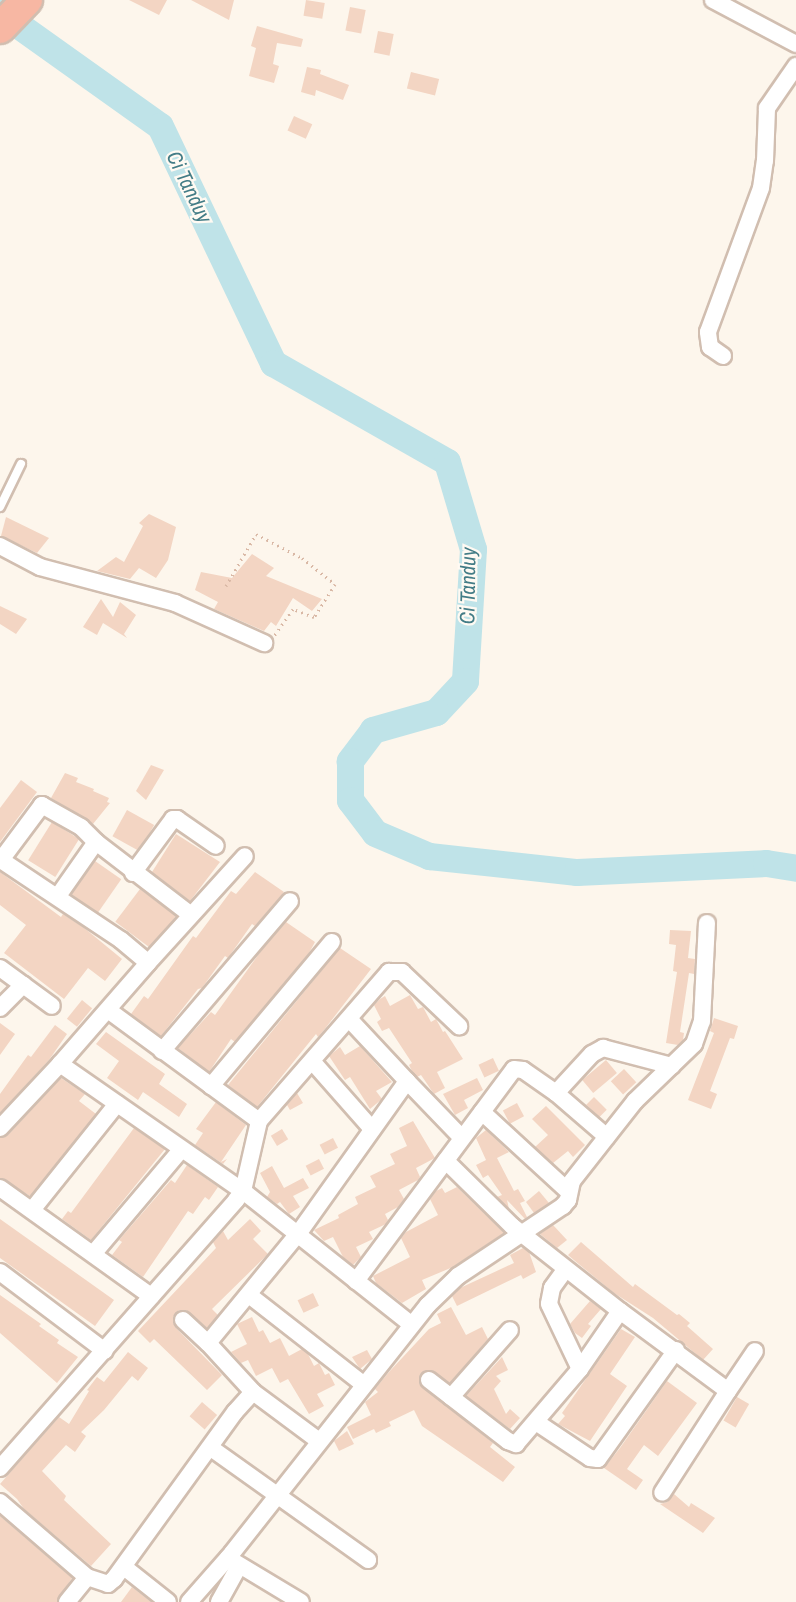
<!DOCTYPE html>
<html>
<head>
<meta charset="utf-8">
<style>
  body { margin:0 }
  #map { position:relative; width:796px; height:1602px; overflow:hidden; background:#fdf6ec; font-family:"Archivo Narrow",sans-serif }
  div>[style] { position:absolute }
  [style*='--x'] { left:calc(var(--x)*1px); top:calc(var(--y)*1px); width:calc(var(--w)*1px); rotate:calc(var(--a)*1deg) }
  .river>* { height:27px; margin:-13.5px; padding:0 13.5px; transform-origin:13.5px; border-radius:13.5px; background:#bfe3e8 }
  .building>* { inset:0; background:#f3d5c3; transform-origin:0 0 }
  .path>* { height:3px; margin-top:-1.5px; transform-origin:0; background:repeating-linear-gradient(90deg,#d9b8a5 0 1.5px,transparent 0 6px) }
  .roads { filter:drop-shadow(2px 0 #d1beb0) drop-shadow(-2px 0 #d1beb0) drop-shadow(0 2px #d1beb0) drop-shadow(0 -2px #d1beb0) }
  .lane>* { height:8px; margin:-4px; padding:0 4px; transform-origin:4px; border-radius:4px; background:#fff }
  .street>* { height:16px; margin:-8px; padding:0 8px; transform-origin:8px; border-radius:8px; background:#fff }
  .highway>* { height:30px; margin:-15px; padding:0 15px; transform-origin:15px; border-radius:15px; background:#f7b7a3 }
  span { translate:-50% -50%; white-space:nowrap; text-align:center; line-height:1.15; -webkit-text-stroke:4.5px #fffaf3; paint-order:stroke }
  .water-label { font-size:21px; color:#437c86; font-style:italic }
</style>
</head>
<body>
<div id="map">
  <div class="river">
    <i style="--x:0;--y:12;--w:196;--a:35.5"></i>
    <i style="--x:160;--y:126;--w:263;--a:64.5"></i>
    <i style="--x:273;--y:363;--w:200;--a:29.6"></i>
    <i style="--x:447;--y:462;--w:91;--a:73.4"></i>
    <i style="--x:473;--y:549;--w:132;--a:93.5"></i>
    <i style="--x:465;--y:681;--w:42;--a:133.1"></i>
    <i style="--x:436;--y:712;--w:66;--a:164.1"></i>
    <i style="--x:373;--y:730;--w:39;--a:127"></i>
    <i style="--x:350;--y:761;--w:39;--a:90"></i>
    <i style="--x:350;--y:800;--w:41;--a:52.9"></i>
    <i style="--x:375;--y:833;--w:59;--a:23.1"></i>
    <i style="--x:429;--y:856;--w:149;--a:6.2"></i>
    <i style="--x:577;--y:872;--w:189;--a:-2.7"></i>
    <i style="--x:766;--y:863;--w:30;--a:9"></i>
  </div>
  <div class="building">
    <i style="clip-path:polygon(129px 0,167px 0,159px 15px)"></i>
    <i style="clip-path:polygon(191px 0,234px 0,229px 20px)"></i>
    <i style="left:306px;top:0;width:19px;height:16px;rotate:9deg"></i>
    <i style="left:350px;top:7px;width:16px;height:24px;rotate:11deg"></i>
    <i style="clip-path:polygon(257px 26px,303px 39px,301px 47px,277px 43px,273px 64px,279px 66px,274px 83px,249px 76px,256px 48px,251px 46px)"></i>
    <i style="left:378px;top:31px;width:16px;height:22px;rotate:11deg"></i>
    <i style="clip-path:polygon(307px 67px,321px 70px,320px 74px,349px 85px,343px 100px,316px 90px,315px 96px,301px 92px)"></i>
    <i style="left:411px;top:72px;width:29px;height:17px;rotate:14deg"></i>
    <i style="left:294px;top:116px;width:20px;height:16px;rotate:24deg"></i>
    <i style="clip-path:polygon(149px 514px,176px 527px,168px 560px,156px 578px,139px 568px,130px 579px,97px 571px,116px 557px,124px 562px,143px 526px,139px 523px)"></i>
    <i style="clip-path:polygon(6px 517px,49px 538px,37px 553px,1px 536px)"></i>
    <i style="clip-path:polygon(252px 554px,274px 568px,266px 576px,322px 599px,312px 611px,293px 598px,276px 626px,271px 622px,264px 631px,214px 609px,218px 602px,195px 590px,201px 572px,232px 578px)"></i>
    <i style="clip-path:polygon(101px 599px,113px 617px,120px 602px,136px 615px,124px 634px,127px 638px,103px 623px,97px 635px,83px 627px)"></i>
    <i style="clip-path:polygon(0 606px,27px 619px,16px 634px,0 624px)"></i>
    <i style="clip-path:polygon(151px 765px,164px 770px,146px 800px,136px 791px)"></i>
    <i style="clip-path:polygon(65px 773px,78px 778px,76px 782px,94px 789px,93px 791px,109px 798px,107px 802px,110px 803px,93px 824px,51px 798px)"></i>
    <i style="clip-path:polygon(21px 780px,37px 792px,0 842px,0 808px)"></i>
    <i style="left:127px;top:810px;width:31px;height:30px;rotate:29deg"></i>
    <i style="left:52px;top:822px;width:32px;height:45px;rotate:32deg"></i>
    <i style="clip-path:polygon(176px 834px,220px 862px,190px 901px,152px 872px)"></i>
    <i style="left:95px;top:861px;width:32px;height:41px;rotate:35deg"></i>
    <i style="clip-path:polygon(0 872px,61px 917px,63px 914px,83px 927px,122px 959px,105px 981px,88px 968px,64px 999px,4px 953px,26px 925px,0 905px)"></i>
    <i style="clip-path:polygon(255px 872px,284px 892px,255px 926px,252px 924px,228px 958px,225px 956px,202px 988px,198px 989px,161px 1036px,131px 1014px,144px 996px,148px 999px,193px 936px,196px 938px,231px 891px,236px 894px)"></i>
    <i style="left:140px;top:889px;width:45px;height:41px;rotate:37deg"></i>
    <i style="clip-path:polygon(286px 922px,315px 942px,309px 953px,235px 1042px,231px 1039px,209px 1072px,178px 1048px,211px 1012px,215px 1015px,261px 951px)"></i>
    <i style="clip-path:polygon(670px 930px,691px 931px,688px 958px,695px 959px,694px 974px,689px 973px,680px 1032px,684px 1033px,683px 1040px,678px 1045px,666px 1043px,677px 972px,673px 971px,676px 945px,669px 944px)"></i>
    <i style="clip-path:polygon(340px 948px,371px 969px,324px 1030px,318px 1037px,316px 1034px,257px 1107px,228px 1085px)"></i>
    <i style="clip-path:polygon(410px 995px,418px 1009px,423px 1007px,431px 1022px,436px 1019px,443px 1032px,445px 1031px,463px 1059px,437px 1072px,445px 1088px,434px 1094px,421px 1075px,417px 1077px,412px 1071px,409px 1065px,412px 1063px,389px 1028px,382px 1031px,377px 1022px,381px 1019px,374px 1005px,380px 999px,385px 996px,390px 1006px)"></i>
    <i style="left:82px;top:1000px;width:13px;height:24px;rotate:39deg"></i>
    <i style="clip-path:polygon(714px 1018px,738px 1026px,734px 1039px,730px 1038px,710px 1091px,717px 1094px,711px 1109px,688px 1100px,714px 1033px,710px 1031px)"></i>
    <i style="clip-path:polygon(0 1023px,15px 1034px,0 1055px)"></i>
    <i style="clip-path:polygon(55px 1025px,67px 1034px,49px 1060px,0 1113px,0 1094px,28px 1055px,31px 1057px)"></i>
    <i style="clip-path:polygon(106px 1032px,165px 1074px,159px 1084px,187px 1104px,179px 1117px,143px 1092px,138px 1100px,107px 1078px,119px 1061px,96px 1044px)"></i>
    <i style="clip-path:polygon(360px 1046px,392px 1082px,376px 1091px,382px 1099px,370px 1109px,350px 1077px,345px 1080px,329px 1056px,340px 1047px,345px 1055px)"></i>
    <i style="left:493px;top:1058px;width:14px;height:16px;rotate:65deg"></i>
    <i style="left:606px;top:1060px;width:17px;height:31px;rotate:50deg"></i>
    <i style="left:624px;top:1069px;width:18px;height:18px;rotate:47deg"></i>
    <i style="clip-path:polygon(61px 1078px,85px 1094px,79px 1101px,96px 1114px,30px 1196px,0 1178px,0 1138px,8px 1135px)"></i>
    <i style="clip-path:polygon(477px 1078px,483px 1090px,464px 1100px,468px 1108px,455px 1115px,443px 1094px)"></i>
    <i style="clip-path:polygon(297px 1093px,303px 1103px,290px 1110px,287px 1105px)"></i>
    <i style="left:594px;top:1097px;width:18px;height:11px;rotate:45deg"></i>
    <i style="clip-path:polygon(216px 1102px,246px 1125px,221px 1162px,227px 1159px,223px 1164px,195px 1145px,203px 1133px,196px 1129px)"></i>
    <i style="left:517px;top:1103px;width:15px;height:16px;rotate:62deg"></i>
    <i style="clip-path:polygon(546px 1106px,585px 1145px,573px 1157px,568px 1151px,553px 1163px,535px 1147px,548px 1135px,532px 1119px)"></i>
    <i style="clip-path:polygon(413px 1121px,435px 1158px,416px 1168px,420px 1177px,418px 1180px,399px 1190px,404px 1199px,398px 1207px,385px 1214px,388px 1220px,386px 1224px,369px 1232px,373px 1239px,356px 1247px,361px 1257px,353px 1265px,343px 1257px,333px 1237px,324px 1241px,314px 1230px,339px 1218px,338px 1215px,358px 1204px,355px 1197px,376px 1187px,370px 1176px,395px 1164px,390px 1154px,407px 1146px,399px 1128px)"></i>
    <i style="clip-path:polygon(134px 1128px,165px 1149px,91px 1240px,62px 1219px,68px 1211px,71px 1213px)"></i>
    <i style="left:282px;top:1129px;width:12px;height:13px;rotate:59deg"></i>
    <i style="clip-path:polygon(486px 1130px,509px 1152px,497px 1158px,514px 1191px,518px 1189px,525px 1201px,520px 1203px,527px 1217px,525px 1219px,507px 1200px,509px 1209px,497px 1197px,502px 1195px,488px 1175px,483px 1178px,476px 1165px,486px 1160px,476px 1138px)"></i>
    <i style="left:333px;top:1138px;width:11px;height:15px;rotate:63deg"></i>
    <i style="left:319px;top:1159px;width:11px;height:15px;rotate:63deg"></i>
    <i style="clip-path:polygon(187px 1165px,218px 1187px,209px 1200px,205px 1197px,193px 1214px,188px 1211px,143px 1277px,112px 1255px,122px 1242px,119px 1240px,171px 1180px,175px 1183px)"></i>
    <i style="clip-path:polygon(272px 1166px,284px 1188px,303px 1178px,309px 1188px,293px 1196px,300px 1207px,289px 1214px,280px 1202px,277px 1204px,267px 1197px,270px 1192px,260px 1173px)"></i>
    <i style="clip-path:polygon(457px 1187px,504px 1233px,453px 1267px,422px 1280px,426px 1289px,402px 1303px,376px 1283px,373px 1276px,410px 1257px,401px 1238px,406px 1232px,438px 1215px,430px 1199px,436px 1191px,442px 1188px,445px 1193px)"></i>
    <i style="clip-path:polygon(539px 1191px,549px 1203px,534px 1213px,526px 1202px)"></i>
    <i style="clip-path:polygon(0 1219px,114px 1300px,95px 1326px,0 1258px)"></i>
    <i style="clip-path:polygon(250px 1219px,261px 1231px,253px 1239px,268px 1254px,212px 1309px,218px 1315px,207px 1328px,186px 1310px,179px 1310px,173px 1317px,176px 1328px,222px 1375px,207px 1390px,154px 1339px,150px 1343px,138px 1331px,216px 1248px,213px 1242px,223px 1231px,228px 1240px)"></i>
    <i style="clip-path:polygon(553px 1225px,567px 1240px,557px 1248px,540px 1234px)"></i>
    <i style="clip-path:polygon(581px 1242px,633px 1287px,635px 1284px,677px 1315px,679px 1314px,690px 1323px,687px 1326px,713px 1349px,703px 1360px,653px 1318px,614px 1293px,575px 1261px,568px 1255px)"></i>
    <i style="clip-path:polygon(523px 1248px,529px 1252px,536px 1272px,523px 1279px,521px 1275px,457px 1306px,452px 1296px,460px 1288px,514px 1263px,510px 1255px)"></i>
    <i style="left:313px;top:1293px;width:14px;height:17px;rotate:65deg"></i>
    <i style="clip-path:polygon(0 1295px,41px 1324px,39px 1326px,59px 1340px,57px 1343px,78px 1357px,57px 1383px,0 1333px)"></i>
    <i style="clip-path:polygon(590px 1301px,601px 1309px,588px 1324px,591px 1326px,582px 1338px,575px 1333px,570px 1324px)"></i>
    <i style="clip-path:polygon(451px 1307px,466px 1335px,482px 1327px,488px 1339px,450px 1383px,430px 1370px,420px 1374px,419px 1383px,493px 1443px,490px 1447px,515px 1467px,503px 1482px,422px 1426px,414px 1410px,389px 1422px,391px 1426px,376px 1433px,374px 1429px,353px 1439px,347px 1427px,371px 1415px,365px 1402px,378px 1392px,375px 1389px,389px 1372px,429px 1329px,441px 1323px,437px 1314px)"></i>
    <i style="clip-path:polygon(252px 1317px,259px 1332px,263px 1330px,270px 1343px,280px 1338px,289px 1356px,302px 1349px,308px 1354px,314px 1366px,319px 1363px,325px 1375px,329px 1373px,335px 1385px,317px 1394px,324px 1406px,309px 1414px,288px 1379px,280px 1383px,272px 1368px,256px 1376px,248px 1360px,241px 1363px,231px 1352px,247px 1344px,237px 1324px)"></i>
    <i style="clip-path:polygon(621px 1329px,635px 1337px,610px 1374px,627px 1386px,590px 1441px,558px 1424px,565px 1416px,562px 1413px)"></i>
    <i style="clip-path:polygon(367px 1350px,372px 1359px,360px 1369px,352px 1357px)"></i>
    <i style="clip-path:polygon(128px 1352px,148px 1368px,138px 1381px,132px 1376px,104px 1410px,81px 1432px,86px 1436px,75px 1452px,66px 1445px,42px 1471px,66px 1496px,64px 1500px,111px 1544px,91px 1566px,24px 1509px,17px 1499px,0 1484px,59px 1417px,69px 1424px,89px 1391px,87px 1390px,97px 1377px,104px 1382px)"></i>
    <i style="clip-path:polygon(502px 1357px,508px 1370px,496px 1376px,501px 1381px,494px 1389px,506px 1414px,510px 1409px,520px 1418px,510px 1429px,466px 1396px)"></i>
    <i style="clip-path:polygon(667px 1381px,697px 1403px,658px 1456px,644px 1445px,627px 1469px,643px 1480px,636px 1490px,604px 1468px,620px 1448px)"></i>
    <i style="left:737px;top:1397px;width:14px;height:27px;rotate:30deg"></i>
    <i style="left:202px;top:1402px;width:20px;height:19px;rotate:41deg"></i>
    <i style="clip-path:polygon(347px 1431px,354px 1444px,339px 1451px,334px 1441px)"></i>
    <i style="clip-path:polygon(674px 1494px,689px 1507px,691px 1503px,715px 1518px,703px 1533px,660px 1504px,667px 1502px)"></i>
    <i style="clip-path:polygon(0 1516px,72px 1578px,57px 1602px,0 1602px)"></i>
    <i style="clip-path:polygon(132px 1587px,151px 1602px,121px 1602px)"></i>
  </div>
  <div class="path">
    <i style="--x:226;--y:586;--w:60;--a:-60"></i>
    <i style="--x:256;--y:534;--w:52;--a:27.6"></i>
    <i style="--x:302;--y:558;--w:42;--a:38.2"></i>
    <i style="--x:335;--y:584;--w:39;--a:122"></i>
    <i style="--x:314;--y:617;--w:22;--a:-159"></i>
    <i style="--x:293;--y:609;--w:32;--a:125"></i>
  </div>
  <div class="roads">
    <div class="lane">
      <i style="--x:0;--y:507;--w:48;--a:-64"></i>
    </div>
    <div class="street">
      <i style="--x:713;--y:0;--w:94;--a:27.9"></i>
      <i style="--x:723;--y:356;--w:16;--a:-145"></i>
      <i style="--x:710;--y:347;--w:15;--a:-98"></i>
      <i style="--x:708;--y:332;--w:153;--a:-69.8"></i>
      <i style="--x:761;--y:188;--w:27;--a:-82"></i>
      <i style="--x:765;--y:161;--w:53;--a:-87.8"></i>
      <i style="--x:767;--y:108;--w:51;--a:-55.4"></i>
      <i style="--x:0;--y:546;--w:45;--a:27.7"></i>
      <i style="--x:40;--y:567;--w:140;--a:14.9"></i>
      <i style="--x:175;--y:603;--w:98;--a:24.2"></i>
      <i style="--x:96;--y:842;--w:118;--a:37.5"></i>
      <i style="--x:133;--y:873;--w:67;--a:-53.5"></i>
      <i style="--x:173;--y:819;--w:4;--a:0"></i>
      <i style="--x:177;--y:819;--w:47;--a:34.7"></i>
      <i style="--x:58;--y:896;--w:66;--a:-54.9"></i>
      <i style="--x:96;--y:842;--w:21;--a:-135"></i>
      <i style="--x:81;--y:827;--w:45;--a:-150.6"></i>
      <i style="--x:42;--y:805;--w:69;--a:126.7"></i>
      <i style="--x:1;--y:860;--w:144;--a:33.7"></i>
      <i style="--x:121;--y:940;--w:35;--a:40"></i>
      <i style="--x:148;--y:963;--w:134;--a:131.1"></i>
      <i style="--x:148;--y:963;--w:144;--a:-47.8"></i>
      <i style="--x:0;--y:968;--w:64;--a:36.2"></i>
      <i style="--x:0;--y:1008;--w:33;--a:-45"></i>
      <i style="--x:108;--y:1010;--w:187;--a:36.3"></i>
      <i style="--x:350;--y:1020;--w:83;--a:46.9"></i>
      <i style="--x:162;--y:1051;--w:197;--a:-49.5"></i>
      <i style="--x:312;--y:1061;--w:91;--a:48.6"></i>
      <i style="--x:211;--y:1086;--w:188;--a:-50"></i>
      <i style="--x:556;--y:1093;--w:53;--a:-47.3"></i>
      <i style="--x:592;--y:1054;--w:13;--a:-29"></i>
      <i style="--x:603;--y:1048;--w:71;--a:14.6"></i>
      <i style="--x:482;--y:1112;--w:118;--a:42.6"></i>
      <i style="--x:0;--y:1128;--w:88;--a:-46.8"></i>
      <i style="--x:60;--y:1064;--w:223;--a:34.8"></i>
      <i style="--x:243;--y:1191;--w:214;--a:38.4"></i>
      <i style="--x:0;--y:1188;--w:186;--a:35.6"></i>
      <i style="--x:32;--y:1210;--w:136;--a:-51.3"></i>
      <i style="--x:93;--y:1254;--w:136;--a:-49.8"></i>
      <i style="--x:565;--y:1270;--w:22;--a:126"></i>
      <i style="--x:552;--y:1288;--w:16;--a:101"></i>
      <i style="--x:549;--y:1304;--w:72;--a:64.5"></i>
      <i style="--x:0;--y:1272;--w:131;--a:37"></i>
      <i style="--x:356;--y:1281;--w:264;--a:-53.3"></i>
      <i style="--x:514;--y:1069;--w:9;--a:6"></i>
      <i style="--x:523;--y:1070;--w:40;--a:34.9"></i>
      <i style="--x:556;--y:1093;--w:67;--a:40.8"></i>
      <i style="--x:249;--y:1295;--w:145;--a:38"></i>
      <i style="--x:620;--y:1311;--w:134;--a:36.5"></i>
      <i style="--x:728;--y:1391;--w:121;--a:122.9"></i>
      <i style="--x:183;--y:1320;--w:34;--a:43"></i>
      <i style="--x:429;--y:1380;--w:100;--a:37.7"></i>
      <i style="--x:508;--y:1441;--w:9;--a:21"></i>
      <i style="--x:516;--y:1444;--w:99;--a:-49.5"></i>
      <i style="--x:580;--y:1369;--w:70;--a:-55.4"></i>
      <i style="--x:620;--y:1311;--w:137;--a:-141.8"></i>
      <i style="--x:512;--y:1226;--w:93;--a:-135.4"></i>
      <i style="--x:728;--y:1391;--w:48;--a:-56"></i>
      <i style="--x:451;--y:1397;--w:89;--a:-48.6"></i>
      <i style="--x:536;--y:1422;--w:65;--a:33.7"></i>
      <i style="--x:590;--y:1458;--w:8;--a:7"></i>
      <i style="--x:598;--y:1459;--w:134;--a:-54.4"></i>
      <i style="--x:319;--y:1441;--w:82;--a:-143.4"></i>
      <i style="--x:253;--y:1392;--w:67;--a:-132.6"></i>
      <i style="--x:208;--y:1343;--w:141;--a:-50.5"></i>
      <i style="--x:298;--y:1234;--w:188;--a:-54.5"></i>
      <i style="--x:407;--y:1081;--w:79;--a:46"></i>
      <i style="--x:211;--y:1448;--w:193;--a:35.5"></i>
      <i style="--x:0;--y:1468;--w:357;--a:-48.6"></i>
      <i style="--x:236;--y:1200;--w:11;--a:-52"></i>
      <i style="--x:243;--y:1191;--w:72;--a:-77.1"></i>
      <i style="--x:259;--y:1121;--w:198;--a:-48.9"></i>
      <i style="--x:389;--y:972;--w:13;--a:0"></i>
      <i style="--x:402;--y:972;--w:79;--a:43.5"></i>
      <i style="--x:0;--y:1502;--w:115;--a:40.8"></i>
      <i style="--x:87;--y:1577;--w:22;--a:18"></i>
      <i style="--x:108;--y:1584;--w:8;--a:-40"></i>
      <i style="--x:114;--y:1579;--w:206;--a:-54.1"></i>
      <i style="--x:235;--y:1412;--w:27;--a:-48"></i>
      <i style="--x:228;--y:1558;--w:85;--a:31.1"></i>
      <i style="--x:124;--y:1567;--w:56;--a:38.5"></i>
      <i style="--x:67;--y:1602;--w:32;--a:-51"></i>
      <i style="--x:189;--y:1602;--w:65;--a:-48.7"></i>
      <i style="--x:232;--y:1553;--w:316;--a:-51.7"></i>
      <i style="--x:428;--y:1305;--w:42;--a:-44"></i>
      <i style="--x:458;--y:1276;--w:126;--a:-33.7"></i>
      <i style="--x:563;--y:1206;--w:8;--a:-50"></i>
      <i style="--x:568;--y:1200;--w:19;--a:-78"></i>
      <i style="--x:572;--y:1181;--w:102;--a:-51.8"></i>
      <i style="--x:635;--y:1101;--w:82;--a:-44"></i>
      <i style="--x:694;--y:1044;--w:24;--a:-71"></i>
      <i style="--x:702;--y:1021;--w:98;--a:-87.1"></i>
      <i style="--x:219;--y:1602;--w:41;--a:-60.9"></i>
    </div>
    <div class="highway">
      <i style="--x:0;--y:28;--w:39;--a:-46"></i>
    </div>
  </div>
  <div class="water-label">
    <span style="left:189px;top:187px;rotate:64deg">Ci Tanduy</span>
    <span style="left:468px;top:586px;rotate:-89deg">Ci Tanduy</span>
  </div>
</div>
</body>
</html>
